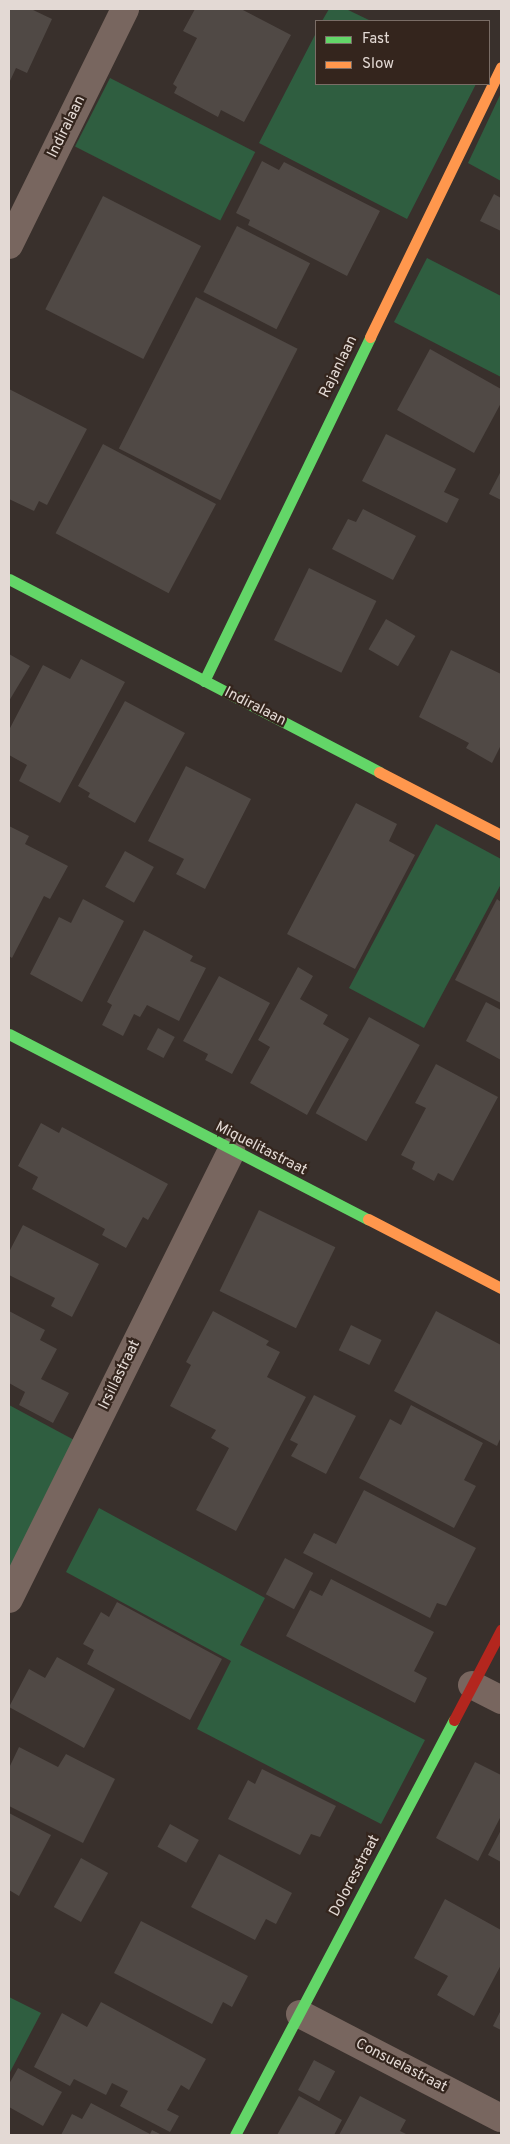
<!DOCTYPE html>
<html>
<head>
<meta charset="utf-8">
<style>
  body { margin:0 }
  #map { position:relative; width:510px; height:2144px; overflow:hidden; background:#39302c; font-family:Overpass,sans-serif }
  div>[style] { position:absolute }
  [style*='--x'] { left:calc(var(--x)*1px); top:calc(var(--y)*1px); width:calc(var(--w)*1px); rotate:calc(var(--a)*1deg) }
  .green>* { inset:0; background:#2f5e40; transform-origin:0 0 }
  .building>* { inset:0; background:#504945; transform-origin:0 0 }
  .street>* { height:28px; margin:-14px; padding:0 14px; transform-origin:14px; border-radius:14px; background:#78665f }
  .fast>* { height:11px; margin:-5.5px; padding:0 5.5px; transform-origin:5.5px; border-radius:5.5px; background:#63d668 }
  .slow>* { height:11px; margin:-5.5px; padding:0 5.5px; transform-origin:5.5px; border-radius:5.5px; background:#ff974d }
  .jam>* { height:11px; margin:-5.5px; padding:0 5.5px; transform-origin:5.5px; border-radius:5.5px; background:#b3261e }
  span { translate:-50% -50%; white-space:nowrap; text-align:center; line-height:1.15; -webkit-text-stroke:4.5px #34251d; paint-order:stroke }
  .street-label { font-size:15px; color:#e3d9d4 }
  .frame { position:absolute; inset:0; border:10px solid #e3d9d4; pointer-events:none }
  .legend { position:absolute; left:315px; top:20px; width:175px; height:65px; box-sizing:border-box; background:#34251d; border:1px solid #7a6d66; margin:0; padding:6px 9px; list-style:none; font-size:15px; color:#e3d9d4 }
  .legend li { display:flex; align-items:center; gap:10px; height:25px }
  .legend b { width:25px; border:1px solid #7a6d66 }
</style>
</head>
<body>
<div id="map">
  <div class="green">
    <i style="clip-path:polygon(329px 9px,346px 9px,371px 21px,322px 21px)"></i>
    <i style="clip-path:polygon(316px 33px,316px 84px,476px 84px,407px 219px,259px 143px)"></i>
    <i style="left:110px;top:78px;width:163px;height:77px;rotate:27deg"></i>
    <i style="clip-path:polygon(501px 93px,501px 181px,468px 163px)"></i>
    <i style="clip-path:polygon(427px 258px,501px 296px,501px 377px,394px 322px)"></i>
    <i style="clip-path:polygon(436px 824px,501px 859px,501px 884px,424px 1028px,349px 988px)"></i>
    <i style="clip-path:polygon(9px 1405px,76px 1441px,9px 1573px)"></i>
    <i style="clip-path:polygon(99px 1508px,265px 1598px,240px 1645px,425px 1740px,381px 1824px,197px 1729px,231px 1661px,66px 1572px)"></i>
    <i style="clip-path:polygon(9px 1997px,41px 2013px,9px 2074px)"></i>
  </div>
  <div class="building">
    <i style="clip-path:polygon(9px 9px,31px 9px,52px 19px,27px 73px,16px 68px,9px 83px)"></i>
    <i style="clip-path:polygon(195px 9px,241px 9px,291px 35px,244px 122px,221px 110px,218px 117px,174px 93px,177px 87px,173px 84px,197px 38px,183px 31px)"></i>
    <i style="clip-path:polygon(262px 161px,279px 170px,284px 162px,380px 211px,347px 276px,248px 225px,250px 220px,236px 213px)"></i>
    <i style="clip-path:polygon(494px 194px,501px 198px,501px 231px,480px 221px)"></i>
    <i style="left:103px;top:196px;width:110px;height:127px;rotate:27deg"></i>
    <i style="left:237px;top:226px;width:82px;height:74px;rotate:27deg"></i>
    <i style="left:196px;top:297px;width:114px;height:170px;rotate:27deg"></i>
    <i style="clip-path:polygon(430px 349px,501px 389px,501px 403px,474px 453px,397px 410px)"></i>
    <i style="clip-path:polygon(9px 389px,87px 429px,47px 505px,39px 501px,34px 511px,9px 499px)"></i>
    <i style="clip-path:polygon(386px 434px,456px 469px,444px 492px,459px 499px,447px 523px,362px 481px)"></i>
    <i style="left:103px;top:444px;width:128px;height:101px;rotate:28deg"></i>
    <i style="clip-path:polygon(501px 471px,501px 500px,489px 494px)"></i>
    <i style="clip-path:polygon(363px 509px,416px 536px,393px 580px,332px 549px,348px 519px,356px 522px)"></i>
    <i style="left:309px;top:568px;width:75px;height:80px;rotate:26deg"></i>
    <i style="left:386px;top:619px;width:34px;height:35px;rotate:30deg"></i>
    <i style="clip-path:polygon(451px 650px,501px 674px,501px 745px,492px 763px,466px 748px,469px 743px,419px 717px)"></i>
    <i style="clip-path:polygon(9px 654px,30px 666px,9px 701px)"></i>
    <i style="clip-path:polygon(81px 659px,125px 682px,60px 803px,19px 781px,27px 765px,9px 755px,9px 730px,43px 665px,70px 679px)"></i>
    <i style="clip-path:polygon(125px 701px,185px 733px,135px 823px,88px 797px,90px 793px,78px 786px)"></i>
    <i style="clip-path:polygon(186px 766px,251px 799px,205px 889px,176px 874px,184px 859px,148px 841px)"></i>
    <i style="clip-path:polygon(356px 803px,397px 824px,389px 841px,415px 855px,355px 969px,287px 934px)"></i>
    <i style="clip-path:polygon(9px 826px,29px 836px,25px 844px,68px 866px,50px 899px,44px 896px,12px 958px,9px 956px)"></i>
    <i style="left:125px;top:851px;width:33px;height:41px;rotate:29deg"></i>
    <i style="clip-path:polygon(83px 899px,124px 921px,82px 1002px,30px 974px,59px 917px,71px 923px)"></i>
    <i style="clip-path:polygon(497px 899px,501px 902px,501px 1003px,455px 980px)"></i>
    <i style="clip-path:polygon(144px 930px,193px 956px,190px 961px,206px 968px,179px 1021px,147px 1005px,140px 1017px,134px 1014px,123px 1036px,102px 1025px,112px 1005px,107px 1002px)"></i>
    <i style="clip-path:polygon(298px 967px,313px 976px,300px 999px,328px 1015px,323px 1024px,349px 1039px,307px 1115px,250px 1083px,270px 1047px,258px 1040px)"></i>
    <i style="clip-path:polygon(219px 976px,270px 1003px,232px 1074px,205px 1060px,208px 1054px,183px 1041px)"></i>
    <i style="clip-path:polygon(486px 1002px,501px 1010px,501px 1060px,466px 1041px)"></i>
    <i style="left:369px;top:1017px;width:58px;height:110px;rotate:29deg"></i>
    <i style="left:158px;top:1028px;width:19px;height:24px;rotate:28deg"></i>
    <i style="clip-path:polygon(436px 1064px,498px 1097px,453px 1181px,438px 1173px,434px 1181px,412px 1169px,415px 1162px,401px 1155px,426px 1108px,415px 1103px)"></i>
    <i style="clip-path:polygon(41px 1123px,59px 1133px,62px 1127px,168px 1184px,148px 1220px,143px 1217px,126px 1248px,102px 1235px,105px 1229px,32px 1189px,38px 1177px,18px 1166px)"></i>
    <i style="left:259px;top:1210px;width:85px;height:90px;rotate:26deg"></i>
    <i style="clip-path:polygon(23px 1225px,99px 1264px,72px 1317px,51px 1306px,55px 1298px,9px 1275px,9px 1252px)"></i>
    <i style="clip-path:polygon(9px 1311px,45px 1330px,40px 1340px,57px 1349px,41px 1379px,69px 1393px,53px 1423px,19px 1405px,25px 1392px,9px 1383px)"></i>
    <i style="clip-path:polygon(213px 1311px,269px 1341px,266px 1345px,280px 1352px,267px 1377px,306px 1397px,236px 1531px,196px 1510px,229px 1448px,211px 1438px,216px 1430px,170px 1406px,191px 1365px,186px 1362px)"></i>
    <i style="clip-path:polygon(436px 1311px,501px 1345px,501px 1437px,497px 1446px,394px 1391px)"></i>
    <i style="left:351px;top:1325px;width:34px;height:28px;rotate:26deg"></i>
    <i style="clip-path:polygon(314px 1395px,356px 1416px,326px 1474px,291px 1456px,298px 1444px,290px 1440px)"></i>
    <i style="clip-path:polygon(411px 1405px,483px 1443px,464px 1480px,476px 1486px,454px 1528px,359px 1478px,390px 1419px,401px 1425px)"></i>
    <i style="clip-path:polygon(364px 1490px,476px 1548px,446px 1606px,437px 1603px,430px 1618px,303px 1553px,314px 1533px,336px 1544px)"></i>
    <i style="left:285px;top:1558px;width:32px;height:41px;rotate:28deg"></i>
    <i style="clip-path:polygon(331px 1579px,434px 1632px,414px 1671px,427px 1678px,415px 1703px,286px 1636px,310px 1590px,322px 1596px)"></i>
    <i style="clip-path:polygon(117px 1602px,222px 1659px,190px 1720px,87px 1664px,94px 1650px,83px 1644px,101px 1612px,109px 1617px)"></i>
    <i style="clip-path:polygon(57px 1657px,115px 1689px,84px 1748px,9px 1707px,29px 1669px,45px 1678px)"></i>
    <i style="clip-path:polygon(19px 1747px,58px 1767px,66px 1754px,115px 1779px,83px 1843px,9px 1806px,9px 1768px)"></i>
    <i style="clip-path:polygon(475px 1762px,501px 1775px,501px 1816px,478px 1861px,436px 1838px)"></i>
    <i style="clip-path:polygon(262px 1769px,336px 1806px,320px 1837px,311px 1834px,300px 1855px,228px 1819px,248px 1780px,255px 1784px)"></i>
    <i style="clip-path:polygon(9px 1813px,51px 1835px,19px 1896px,9px 1890px)"></i>
    <i style="left:170px;top:1824px;width:33px;height:26px;rotate:29deg"></i>
    <i style="clip-path:polygon(501px 1830px,501px 1862px,488px 1855px)"></i>
    <i style="clip-path:polygon(219px 1854px,292px 1893px,276px 1924px,266px 1919px,255px 1940px,191px 1907px)"></i>
    <i style="left:81px;top:1858px;width:31px;height:56px;rotate:29deg"></i>
    <i style="clip-path:polygon(445px 1899px,501px 1930px,501px 1965px,474px 2016px,437px 1995px,448px 1976px,414px 1958px)"></i>
    <i style="clip-path:polygon(141px 1921px,248px 1976px,232px 2007px,223px 2002px,212px 2024px,114px 1973px)"></i>
    <i style="clip-path:polygon(101px 2002px,206px 2059px,189px 2090px,181px 2085px,167px 2110px,179px 2116px,170px 2132px,120px 2106px,128px 2091px,112px 2083px,106px 2095px,74px 2079px,70px 2086px,34px 2067px,62px 2013px,87px 2027px)"></i>
    <i style="clip-path:polygon(501px 2010px,501px 2030px,493px 2026px)"></i>
    <i style="left:314px;top:2060px;width:24px;height:34px;rotate:28deg"></i>
    <i style="clip-path:polygon(18px 2068px,62px 2092px,43px 2126px,9px 2107px,9px 2084px)"></i>
    <i style="clip-path:polygon(299px 2096px,342px 2120px,334px 2135px,277px 2135px)"></i>
    <i style="clip-path:polygon(360px 2096px,406px 2120px,400px 2131px,408px 2135px,339px 2135px)"></i>
    <i style="clip-path:polygon(91px 2103px,150px 2134px,152px 2130px,162px 2135px,61px 2135px,72px 2114px,82px 2119px)"></i>
  </div>
  <div class="street">
    <i style="--x:9;--y:245;--w:263;--a:-63.8"></i>
    <i style="--x:9;--y:1599;--w:500;--a:-63.6"></i>
    <i style="--x:472;--y:1685;--w:33;--a:27"></i>
    <i style="--x:300;--y:2014;--w:226;--a:27.4"></i>
  </div>
  <div class="fast">
    <i style="--x:9;--y:579;--w:417;--a:27.5"></i>
    <i style="--x:204;--y:681;--w:382;--a:-64.2"></i>
    <i style="--x:9;--y:1034;--w:404;--a:27.3"></i>
    <i style="--x:235;--y:2135;--w:469;--a:-62.2"></i>
  </div>
  <div class="slow">
    <i style="--x:370;--y:337;--w:300;--a:-64.1"></i>
    <i style="--x:379;--y:772;--w:137;--a:27.3"></i>
    <i style="--x:368;--y:1219;--w:150;--a:27.4"></i>
  </div>
  <div class="jam">
    <i style="--x:454;--y:1720;--w:102;--a:-62.4"></i>
  </div>
  <div class="street-label">
    <span style="left:67px;top:127px;rotate:-64deg">Indiralaan</span>
    <span style="left:339px;top:367px;rotate:-64deg">Rajanlaan</span>
    <span style="left:255px;top:707px;rotate:27deg">Indiralaan</span>
    <span style="left:261px;top:1149px;rotate:27deg">Miquelitastraat</span>
    <span style="left:120px;top:1375px;rotate:-64deg">Irsillastraat</span>
    <span style="left:355px;top:1876px;rotate:-62deg">Doloresstraat</span>
    <span style="left:401px;top:2066px;rotate:27deg">Consuelastraat</span>
  </div>
  <div class="frame"></div>
  <ul class="legend">
  <li><b style="height:6px;background:#63d668"></b>Fast</li>
  <li><b style="height:6px;background:#ff974d"></b>Slow</li>
  </ul>
</div>
</body>
</html>
